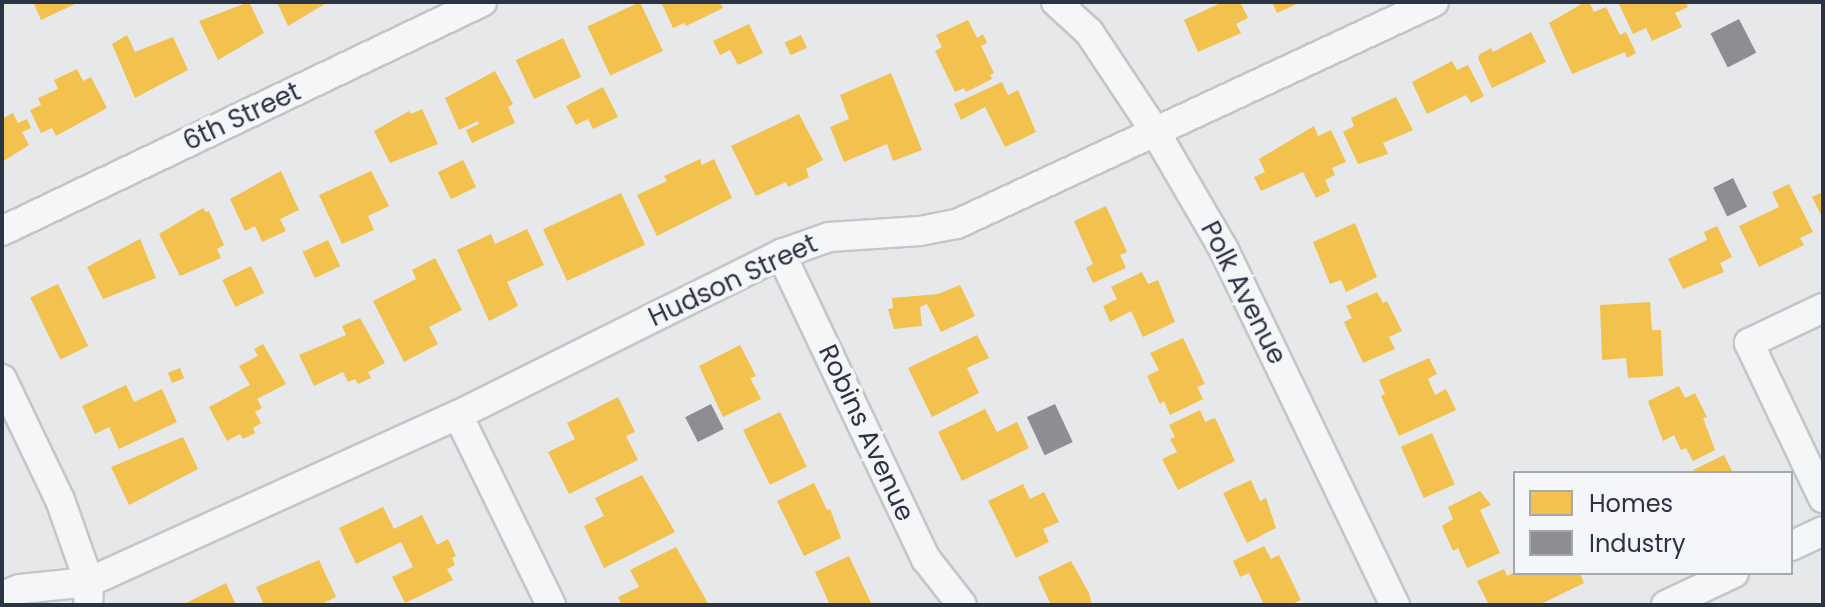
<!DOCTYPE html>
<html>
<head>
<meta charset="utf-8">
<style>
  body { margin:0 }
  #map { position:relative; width:1825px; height:607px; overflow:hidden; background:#e6e8ea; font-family:Poppins,sans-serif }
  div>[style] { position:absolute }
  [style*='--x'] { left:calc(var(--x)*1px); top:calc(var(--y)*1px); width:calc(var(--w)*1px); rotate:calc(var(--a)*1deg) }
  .homes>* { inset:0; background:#f2c14e; transform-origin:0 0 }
  .industry>* { inset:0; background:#8d8d92; transform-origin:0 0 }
  .roads { filter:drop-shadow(2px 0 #c4c6c8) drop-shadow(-2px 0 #c4c6c8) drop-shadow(0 2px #c4c6c8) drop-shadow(0 -2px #c4c6c8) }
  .minor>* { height:28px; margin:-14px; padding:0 14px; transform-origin:14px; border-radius:14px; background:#f5f6f7 }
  span { translate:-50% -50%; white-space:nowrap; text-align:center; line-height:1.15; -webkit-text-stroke:8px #f4f6f9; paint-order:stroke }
  .street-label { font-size:26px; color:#2b3445 }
  .frame { position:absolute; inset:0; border:4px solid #2b3445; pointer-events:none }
  .legend { position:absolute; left:1513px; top:471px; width:280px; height:104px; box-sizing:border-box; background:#f4f6f9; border:2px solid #a4a8b1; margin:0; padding:10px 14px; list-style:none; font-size:24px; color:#2b3445 }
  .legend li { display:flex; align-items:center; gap:16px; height:40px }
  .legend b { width:40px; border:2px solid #a4a8b1 }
</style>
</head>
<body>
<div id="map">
  <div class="homes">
    <i style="clip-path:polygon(33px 2px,79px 2px,41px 20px)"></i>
    <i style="clip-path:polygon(249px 2px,264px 33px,218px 60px,199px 21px)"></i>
    <i style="clip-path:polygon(277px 2px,328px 2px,288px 26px)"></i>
    <i style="left:640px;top:2px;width:54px;height:58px;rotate:65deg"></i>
    <i style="clip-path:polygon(661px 2px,720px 2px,723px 8px,686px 26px,684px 23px,673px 28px)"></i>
    <i style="clip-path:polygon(1223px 2px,1240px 2px,1248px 18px,1236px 24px,1241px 33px,1198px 52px,1184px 20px)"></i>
    <i style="clip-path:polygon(1272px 2px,1301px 2px,1277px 13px)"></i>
    <i style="clip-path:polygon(1585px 2px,1589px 2px,1594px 12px,1606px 7px,1620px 35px,1626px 32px,1636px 53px,1627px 58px,1625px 52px,1572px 74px,1549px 23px)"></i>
    <i style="clip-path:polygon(1618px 2px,1685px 2px,1688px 7px,1675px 13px,1682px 27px,1652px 41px,1646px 28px,1633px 34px)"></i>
    <i style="clip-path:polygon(968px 20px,977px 38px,983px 34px,987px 43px,981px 46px,994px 73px,990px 75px,992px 79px,966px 92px,964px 88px,955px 92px,935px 51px,942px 47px,936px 35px)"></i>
    <i style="clip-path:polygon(749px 24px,763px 53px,738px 65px,730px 50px,720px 55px,713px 41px)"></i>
    <i style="clip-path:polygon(1531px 32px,1546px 62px,1492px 88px,1478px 58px,1480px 54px,1491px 48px,1493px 52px)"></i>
    <i style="clip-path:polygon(127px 35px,135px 52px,173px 37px,188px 70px,135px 98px,112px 44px)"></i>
    <i style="left:801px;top:35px;width:14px;height:18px;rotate:65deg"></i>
    <i style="left:563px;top:38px;width:43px;height:52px;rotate:65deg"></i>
    <i style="clip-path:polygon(1452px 61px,1457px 70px,1468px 65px,1484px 96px,1471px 103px,1466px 95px,1427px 114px,1412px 82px)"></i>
    <i style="clip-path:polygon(77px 69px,83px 81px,91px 77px,107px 108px,56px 136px,52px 128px,41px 133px,30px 110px,41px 105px,38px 98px,58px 89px,54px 80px)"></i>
    <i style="clip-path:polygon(495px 71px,513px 104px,508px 107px,515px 123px,472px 143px,466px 130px,479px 124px,478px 121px,459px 130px,445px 98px)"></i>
    <i style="clip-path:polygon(891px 73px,922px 150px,893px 161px,887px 144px,844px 162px,830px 127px,849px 119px,840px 95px)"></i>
    <i style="clip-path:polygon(1002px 82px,1008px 95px,1018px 90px,1036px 132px,1005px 147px,985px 107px,961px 120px,954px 104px)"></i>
    <i style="clip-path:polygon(603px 87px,618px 117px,593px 129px,588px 119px,576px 125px,566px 106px)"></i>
    <i style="clip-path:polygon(1396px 97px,1413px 130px,1383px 143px,1388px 154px,1358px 164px,1343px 132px,1354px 126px,1351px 118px)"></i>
    <i style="clip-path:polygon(422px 109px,438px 144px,390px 163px,374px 131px,409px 111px,411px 114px)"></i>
    <i style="clip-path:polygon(13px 113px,18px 123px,27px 119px,31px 128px,22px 132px,29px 145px,2px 162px,2px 119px)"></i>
    <i style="clip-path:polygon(799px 114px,823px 160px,806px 169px,809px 177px,788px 187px,786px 182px,756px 196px,731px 146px)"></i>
    <i style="clip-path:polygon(1314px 126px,1318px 136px,1331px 130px,1346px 162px,1332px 168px,1335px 175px,1325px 180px,1330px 191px,1316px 198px,1303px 172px,1261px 191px,1254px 177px,1265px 172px,1259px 159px)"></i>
    <i style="clip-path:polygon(700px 159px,702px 165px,714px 159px,732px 198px,657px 236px,637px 195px,667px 181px,664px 176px)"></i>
    <i style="left:463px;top:160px;width:30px;height:28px;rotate:64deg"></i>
    <i style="clip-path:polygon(281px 171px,299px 210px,280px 219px,286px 231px,262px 242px,255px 226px,245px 231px,230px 199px)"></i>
    <i style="clip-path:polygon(371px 171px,389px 206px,368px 216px,374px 230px,342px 244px,319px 195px)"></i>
    <i style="clip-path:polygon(1789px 184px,1813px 232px,1800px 238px,1804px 245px,1759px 267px,1739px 226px,1779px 207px,1772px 192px)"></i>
    <i style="clip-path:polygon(1823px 192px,1823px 219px,1812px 197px)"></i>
    <i style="left:621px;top:193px;width:57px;height:86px;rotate:65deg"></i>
    <i style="clip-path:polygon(1106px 206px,1127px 252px,1120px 255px,1126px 268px,1093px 283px,1086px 268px,1093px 264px,1074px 221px)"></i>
    <i style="clip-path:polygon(203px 208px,206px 212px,209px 211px,224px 245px,217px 249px,221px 258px,180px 276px,159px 234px)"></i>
    <i style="clip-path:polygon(1355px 223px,1377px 277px,1346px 292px,1341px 280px,1330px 284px,1313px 242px)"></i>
    <i style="clip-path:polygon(1717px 226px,1732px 257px,1720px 263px,1724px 272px,1683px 289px,1668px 259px,1707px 240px,1704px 232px)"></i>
    <i style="clip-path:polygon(527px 229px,544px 265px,507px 282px,518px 306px,489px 321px,457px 250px,491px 234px,495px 244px)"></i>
    <i style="clip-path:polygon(140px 239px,156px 278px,103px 299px,87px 267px)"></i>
    <i style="left:328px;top:240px;width:29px;height:28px;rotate:65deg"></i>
    <i style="clip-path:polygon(435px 258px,462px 310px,429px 327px,438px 344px,404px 362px,373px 301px,416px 279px,412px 270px)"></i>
    <i style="left:251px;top:266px;width:30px;height:32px;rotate:64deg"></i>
    <i style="clip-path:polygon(1142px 272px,1148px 284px,1158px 280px,1175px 322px,1143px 337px,1131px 311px,1110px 322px,1103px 306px,1117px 299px,1111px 287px)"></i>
    <i style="left:58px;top:284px;width:69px;height:31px;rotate:64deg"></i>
    <i style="clip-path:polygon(960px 285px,975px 316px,941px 332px,927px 304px,920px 307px,922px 326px,894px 329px,888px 309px,893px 308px,892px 298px,938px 294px)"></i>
    <i style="clip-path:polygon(1377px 292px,1383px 303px,1387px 301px,1402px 331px,1389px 337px,1395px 349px,1363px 363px,1344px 322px,1352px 318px,1346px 306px)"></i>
    <i style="clip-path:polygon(1650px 302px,1652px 330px,1661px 330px,1663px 376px,1628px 378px,1626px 358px,1602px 360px,1600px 305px)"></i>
    <i style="clip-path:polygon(360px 318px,385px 363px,368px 372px,371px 378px,358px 384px,355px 379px,348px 382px,343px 372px,314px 386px,299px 355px,346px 335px,342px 326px)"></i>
    <i style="clip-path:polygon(977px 335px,989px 358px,967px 368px,979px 393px,932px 417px,908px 368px)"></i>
    <i style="clip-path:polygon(1183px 338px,1205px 384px,1197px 387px,1203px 399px,1170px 415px,1164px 401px,1160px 404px,1147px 376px,1159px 370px,1150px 353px)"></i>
    <i style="clip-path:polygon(263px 344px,286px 384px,257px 399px,262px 408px,255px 412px,261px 423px,253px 428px,255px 433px,243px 439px,240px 434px,227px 441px,209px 407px,250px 385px,239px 366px,258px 356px,254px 349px)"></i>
    <i style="clip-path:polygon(740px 345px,756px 376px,750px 378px,761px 399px,723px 417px,699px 366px)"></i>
    <i style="clip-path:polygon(1429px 358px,1437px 374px,1428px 379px,1435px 395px,1446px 389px,1456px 410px,1399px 436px,1381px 396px,1385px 394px,1379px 380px)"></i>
    <i style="left:180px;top:368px;width:11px;height:13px;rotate:68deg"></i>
    <i style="clip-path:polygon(126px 385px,134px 402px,162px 389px,177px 422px,119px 449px,109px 427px,95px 434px,82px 406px)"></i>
    <i style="clip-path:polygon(1679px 386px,1685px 398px,1695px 393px,1707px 417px,1703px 418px,1715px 450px,1693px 461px,1686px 448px,1681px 450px,1674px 435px,1663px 441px,1648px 401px)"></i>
    <i style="clip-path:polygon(618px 397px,635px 432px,626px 436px,638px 460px,569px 494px,548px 452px,575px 439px,567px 423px)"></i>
    <i style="clip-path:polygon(985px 409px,997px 432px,1017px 422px,1029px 448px,962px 481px,938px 432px)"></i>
    <i style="clip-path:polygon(1200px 410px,1205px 422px,1215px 418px,1235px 461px,1178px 490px,1162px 459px,1177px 452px,1170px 439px,1175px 437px,1169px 425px)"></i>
    <i style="left:780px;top:412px;width:61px;height:41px;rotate:64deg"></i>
    <i style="left:1432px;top:433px;width:56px;height:34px;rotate:66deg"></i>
    <i style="clip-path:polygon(183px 437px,198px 469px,129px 505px,111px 467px)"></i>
    <i style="clip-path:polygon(1724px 455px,1733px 473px,1695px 473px,1693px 470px)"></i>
    <i style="clip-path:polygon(642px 475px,675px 532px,604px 568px,584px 526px,604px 516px,595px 498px)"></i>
    <i style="clip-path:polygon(1251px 480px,1260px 501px,1266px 498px,1276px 528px,1247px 543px,1223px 493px)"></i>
    <i style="clip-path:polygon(814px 483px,827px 510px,830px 509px,841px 538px,804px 556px,777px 501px)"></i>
    <i style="clip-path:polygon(1023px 484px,1030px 499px,1044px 492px,1059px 522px,1043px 529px,1049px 542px,1016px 558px,988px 501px)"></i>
    <i style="clip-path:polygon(1480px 491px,1491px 505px,1480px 510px,1500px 553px,1467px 568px,1458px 548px,1453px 551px,1442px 526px,1453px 519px,1448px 507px)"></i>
    <i style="clip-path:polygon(383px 507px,394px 529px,422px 515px,437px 545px,448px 539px,456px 556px,452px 558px,455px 565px,447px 569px,453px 580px,405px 603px,392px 577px,413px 567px,401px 542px,356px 564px,339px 528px)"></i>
    <i style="clip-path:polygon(1264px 546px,1271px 559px,1279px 555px,1301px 600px,1290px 605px,1264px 605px,1249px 573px,1240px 577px,1233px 561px)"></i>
    <i style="clip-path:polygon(676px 547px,709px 605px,622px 605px,618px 597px,639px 587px,630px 570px)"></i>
    <i style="clip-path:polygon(849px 556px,871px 603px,830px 605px,815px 572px)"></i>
    <i style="clip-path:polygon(319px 560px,336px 597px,320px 605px,264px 605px,256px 587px)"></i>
    <i style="clip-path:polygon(1071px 561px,1089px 593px,1092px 605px,1051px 605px,1038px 577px)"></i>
    <i style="clip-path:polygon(1504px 569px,1507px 576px,1515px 572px,1580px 573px,1584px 583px,1539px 605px,1489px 605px,1477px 581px)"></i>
    <i style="clip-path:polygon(226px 583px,236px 605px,182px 605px)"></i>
  </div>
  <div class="industry">
    <i style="left:1739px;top:19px;width:38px;height:32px;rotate:63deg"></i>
    <i style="left:1733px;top:178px;width:32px;height:22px;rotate:64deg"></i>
    <i style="left:711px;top:404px;width:28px;height:29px;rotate:63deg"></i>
    <i style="left:1055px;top:404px;width:42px;height:31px;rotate:65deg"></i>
  </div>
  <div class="roads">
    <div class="minor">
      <i style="--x:1056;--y:2;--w:45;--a:42.3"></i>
      <i style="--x:1089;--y:32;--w:121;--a:56.4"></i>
      <i style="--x:1156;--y:133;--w:135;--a:59.8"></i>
      <i style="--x:1224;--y:250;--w:394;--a:64.3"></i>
      <i style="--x:2;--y:231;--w:532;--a:-25.51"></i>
      <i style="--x:781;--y:254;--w:338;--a:64.6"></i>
      <i style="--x:926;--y:559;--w:58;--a:52"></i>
      <i style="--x:1823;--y:308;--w:82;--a:154.7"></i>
      <i style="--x:1749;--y:343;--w:172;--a:64.5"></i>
      <i style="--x:2;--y:379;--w:134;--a:64.4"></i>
      <i style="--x:60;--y:500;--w:87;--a:70.5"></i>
      <i style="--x:89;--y:582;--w:23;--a:92"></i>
      <i style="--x:458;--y:415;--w:212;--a:63.9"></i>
      <i style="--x:1791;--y:546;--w:35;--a:-25"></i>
      <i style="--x:2;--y:596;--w:19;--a:-21"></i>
      <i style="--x:20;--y:589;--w:69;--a:-5.8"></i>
      <i style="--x:89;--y:582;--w:405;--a:-24.4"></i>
      <i style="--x:458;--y:415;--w:361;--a:-26.5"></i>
      <i style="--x:781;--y:254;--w:51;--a:-19.5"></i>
      <i style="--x:829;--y:237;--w:91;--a:-3.8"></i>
      <i style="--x:920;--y:231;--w:38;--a:-11"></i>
      <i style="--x:957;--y:224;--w:526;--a:-24.96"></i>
      <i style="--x:1666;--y:605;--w:75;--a:-25.2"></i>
    </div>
  </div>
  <div class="street-label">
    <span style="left:242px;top:117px;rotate:-25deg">6th Street</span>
    <span style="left:733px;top:281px;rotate:-25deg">Hudson Street</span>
    <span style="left:1243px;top:293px;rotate:63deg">Polk Avenue</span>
    <span style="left:866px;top:433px;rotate:65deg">Robins Avenue</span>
  </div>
  <div class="frame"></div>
  <ul class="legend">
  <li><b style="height:22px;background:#f2c14e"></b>Homes</li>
  <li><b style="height:22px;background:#8d8d92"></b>Industry</li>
  </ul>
</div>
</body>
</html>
